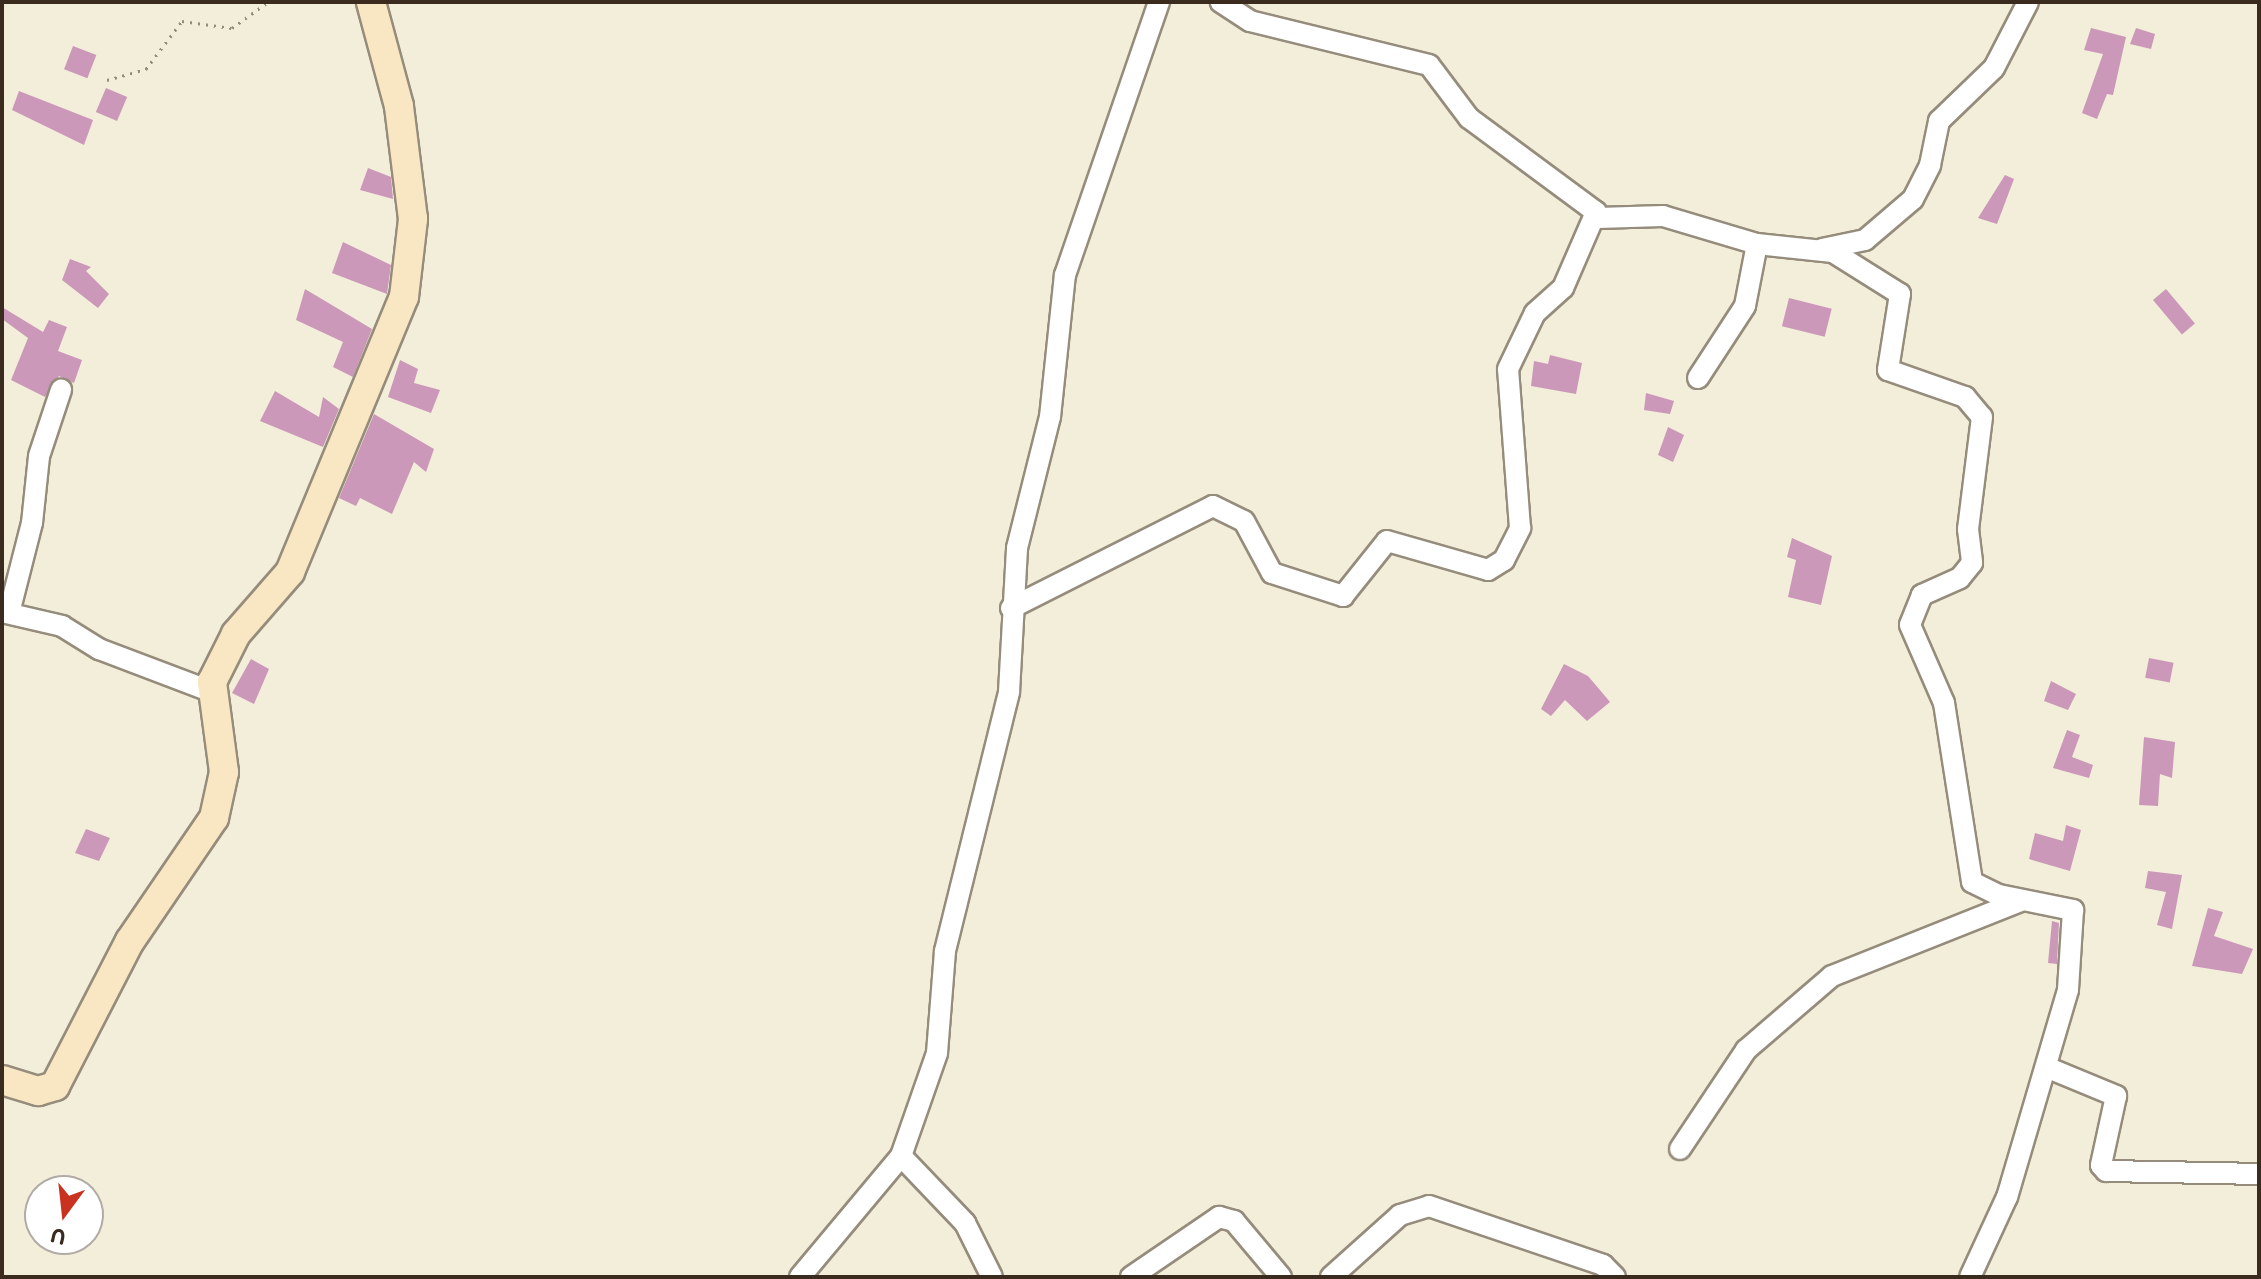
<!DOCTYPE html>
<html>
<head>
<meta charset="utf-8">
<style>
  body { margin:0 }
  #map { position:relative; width:2261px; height:1279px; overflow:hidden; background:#f2eeda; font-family:Itim,sans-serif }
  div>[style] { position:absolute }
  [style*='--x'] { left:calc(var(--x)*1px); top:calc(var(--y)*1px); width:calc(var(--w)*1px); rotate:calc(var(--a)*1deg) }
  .building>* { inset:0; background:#cc98b9; transform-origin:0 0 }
  .path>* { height:3px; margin-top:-1.5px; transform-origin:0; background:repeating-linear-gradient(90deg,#968c7c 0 2px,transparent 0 8px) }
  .roads { filter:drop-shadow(2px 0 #968c7c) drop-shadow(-2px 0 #968c7c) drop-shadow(0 2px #968c7c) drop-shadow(0 -2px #968c7c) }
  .street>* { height:20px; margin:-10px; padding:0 10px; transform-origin:10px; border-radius:10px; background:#fff }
  .secondary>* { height:28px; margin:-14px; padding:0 14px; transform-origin:14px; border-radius:14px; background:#f9e7c3 }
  span { translate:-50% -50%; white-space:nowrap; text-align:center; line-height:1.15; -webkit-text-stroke:8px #fff; paint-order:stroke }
  .frame { position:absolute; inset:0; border:4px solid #3b2a1e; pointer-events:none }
  .north { position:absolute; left:24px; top:1175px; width:80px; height:80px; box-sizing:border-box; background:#fff; border:2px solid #b1aaa5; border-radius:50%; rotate:195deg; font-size:22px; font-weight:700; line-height:32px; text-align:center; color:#3b2a1e }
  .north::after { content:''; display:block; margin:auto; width:28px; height:36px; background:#c8321e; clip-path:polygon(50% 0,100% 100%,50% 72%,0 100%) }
</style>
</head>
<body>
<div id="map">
  <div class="building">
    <i style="clip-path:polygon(2091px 28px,2126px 37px,2113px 95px,2107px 94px,2097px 119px,2082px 113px,2103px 54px,2084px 50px)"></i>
    <i style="clip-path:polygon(2136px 28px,2155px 34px,2151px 49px,2130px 44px)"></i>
    <i style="left:73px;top:46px;width:25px;height:25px;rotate:21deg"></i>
    <i style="left:106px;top:88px;width:23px;height:26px;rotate:23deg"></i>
    <i style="clip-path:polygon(19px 91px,93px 120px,84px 145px,12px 110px)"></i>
    <i style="clip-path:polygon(368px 168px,391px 177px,393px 199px,360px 190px)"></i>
    <i style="clip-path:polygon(2005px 175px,2014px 179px,1997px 224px,1978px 218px)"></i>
    <i style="clip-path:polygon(343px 242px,391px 265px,387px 294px,332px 273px)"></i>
    <i style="clip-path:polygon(70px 259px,91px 267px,86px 271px,109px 294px,98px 308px,62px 280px)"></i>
    <i style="clip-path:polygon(305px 289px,372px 329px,353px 377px,333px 367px,343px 342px,296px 320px)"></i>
    <i style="left:2166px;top:289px;width:45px;height:17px;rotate:50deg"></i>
    <i style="left:1789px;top:298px;width:44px;height:29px;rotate:14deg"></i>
    <i style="clip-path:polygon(2px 307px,43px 332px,49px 320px,67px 327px,58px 351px,82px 360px,74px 383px,59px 376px,45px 397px,11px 380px,28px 338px,2px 319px)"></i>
    <i style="clip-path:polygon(1550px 355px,1582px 363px,1576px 394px,1531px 386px,1534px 361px,1548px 364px)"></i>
    <i style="clip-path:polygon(400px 360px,418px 369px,414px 383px,440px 390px,431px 413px,388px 397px)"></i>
    <i style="clip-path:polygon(275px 391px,319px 417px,323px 397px,339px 409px,323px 447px,260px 421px)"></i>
    <i style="clip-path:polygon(1646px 393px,1674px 401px,1670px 414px,1644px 410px)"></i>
    <i style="clip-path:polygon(374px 414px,434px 449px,426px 472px,414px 462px,392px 514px,360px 498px,356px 506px,339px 498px)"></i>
    <i style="clip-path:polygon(1668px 427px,1684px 435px,1673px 462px,1658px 455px)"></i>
    <i style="clip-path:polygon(1792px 538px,1832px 556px,1821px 605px,1788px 597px,1796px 560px,1787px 557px)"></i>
    <i style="left:2149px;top:658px;width:25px;height:20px;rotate:11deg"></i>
    <i style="clip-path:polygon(251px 659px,269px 669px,254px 704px,232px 693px)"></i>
    <i style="clip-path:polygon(1564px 664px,1588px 676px,1610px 702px,1587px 721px,1565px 700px,1551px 716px,1541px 709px)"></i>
    <i style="clip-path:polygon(2051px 681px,2076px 694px,2068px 710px,2044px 701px)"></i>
    <i style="clip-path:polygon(2067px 730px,2080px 735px,2072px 757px,2093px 765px,2089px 778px,2053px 768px)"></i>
    <i style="clip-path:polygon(2144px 737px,2175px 742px,2172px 778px,2160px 774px,2158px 806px,2139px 805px)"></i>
    <i style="clip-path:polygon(2066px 825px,2081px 830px,2070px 871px,2029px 859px,2035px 833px,2063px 841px)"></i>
    <i style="clip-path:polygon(86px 829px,110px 838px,99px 861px,75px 853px)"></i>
    <i style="clip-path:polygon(2148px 871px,2182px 875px,2172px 929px,2157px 925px,2166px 892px,2145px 888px)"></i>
    <i style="clip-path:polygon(2208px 908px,2223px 912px,2214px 936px,2253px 949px,2242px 974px,2192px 966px)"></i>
    <i style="clip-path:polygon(2052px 921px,2059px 923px,2057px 964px,2048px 963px)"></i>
  </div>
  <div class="path">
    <i style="--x:107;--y:80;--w:41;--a:-15.8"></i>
    <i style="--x:146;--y:69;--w:60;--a:-53.1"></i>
    <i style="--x:182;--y:21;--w:50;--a:8"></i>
    <i style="--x:232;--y:28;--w:44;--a:-35.8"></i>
  </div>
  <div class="roads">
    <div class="street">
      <i style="--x:1598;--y:218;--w:65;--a:-1.8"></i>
      <i style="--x:1663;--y:216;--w:98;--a:16.6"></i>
      <i style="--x:1757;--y:244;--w:63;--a:101"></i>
      <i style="--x:1745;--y:306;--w:86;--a:123.1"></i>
      <i style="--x:1757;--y:244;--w:76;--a:6"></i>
      <i style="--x:1833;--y:252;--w:79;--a:32.1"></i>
      <i style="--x:1900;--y:294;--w:77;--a:99"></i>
      <i style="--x:1888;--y:370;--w:82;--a:19.3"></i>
      <i style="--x:1965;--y:397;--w:26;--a:50"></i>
      <i style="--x:1982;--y:417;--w:113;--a:97.1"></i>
      <i style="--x:1968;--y:529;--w:34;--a:83"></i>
      <i style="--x:1972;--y:563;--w:19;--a:129"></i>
      <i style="--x:1960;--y:578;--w:42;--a:155.9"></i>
      <i style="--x:1922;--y:595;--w:32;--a:112"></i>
      <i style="--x:1910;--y:625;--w:85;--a:66.4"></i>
      <i style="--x:1944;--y:703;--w:181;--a:81.1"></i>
      <i style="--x:1972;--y:882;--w:30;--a:26"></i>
      <i style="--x:1999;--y:895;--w:76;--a:11.5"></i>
      <i style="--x:2073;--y:910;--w:80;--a:93.6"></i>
      <i style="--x:2068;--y:990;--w:216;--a:106.4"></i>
      <i style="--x:2007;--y:1197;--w:88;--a:114.8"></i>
      <i style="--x:1822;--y:249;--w:44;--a:-11.8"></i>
      <i style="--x:1865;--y:240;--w:63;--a:-40.5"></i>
      <i style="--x:1913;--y:199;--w:38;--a:-63"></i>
      <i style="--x:1930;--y:165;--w:45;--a:-78.4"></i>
      <i style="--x:1939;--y:121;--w:76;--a:-43.9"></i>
      <i style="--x:1994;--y:68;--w:74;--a:-62.7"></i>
      <i style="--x:1011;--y:608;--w:226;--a:-26.8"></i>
      <i style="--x:1213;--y:506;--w:34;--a:26"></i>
      <i style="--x:1244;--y:521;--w:59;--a:61.7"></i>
      <i style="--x:1272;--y:573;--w:75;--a:17.9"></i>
      <i style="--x:1343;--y:596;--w:70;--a:-51.3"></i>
      <i style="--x:1387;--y:541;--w:105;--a:16"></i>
      <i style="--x:1488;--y:570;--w:19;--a:-32"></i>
      <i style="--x:1504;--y:560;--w:36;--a:-63"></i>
      <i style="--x:1520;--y:528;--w:159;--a:-94.3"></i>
      <i style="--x:1508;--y:369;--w:62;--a:-64.3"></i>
      <i style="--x:1535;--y:313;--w:38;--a:-42"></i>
      <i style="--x:1563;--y:288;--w:83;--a:-66.5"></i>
      <i style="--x:1596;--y:212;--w:158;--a:-143.5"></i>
      <i style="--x:1469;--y:118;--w:66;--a:-127"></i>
      <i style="--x:1429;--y:65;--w:184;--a:-166.2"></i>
      <i style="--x:1250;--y:21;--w:35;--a:-147"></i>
      <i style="--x:2;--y:612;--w:62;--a:13.1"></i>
      <i style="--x:62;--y:626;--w:44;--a:31.9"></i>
      <i style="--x:99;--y:649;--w:121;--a:20.8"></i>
      <i style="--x:9;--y:613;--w:93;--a:-75.7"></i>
      <i style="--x:32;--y:523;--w:67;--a:-84"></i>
      <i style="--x:39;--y:456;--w:70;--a:-71.6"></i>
      <i style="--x:2046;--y:1067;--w:76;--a:22.5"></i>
      <i style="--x:2116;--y:1096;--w:71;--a:102.3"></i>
      <i style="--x:2101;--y:1165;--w:8;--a:50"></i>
      <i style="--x:2106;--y:1171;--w:153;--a:1.1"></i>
      <i style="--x:1680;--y:1149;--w:119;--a:-56.3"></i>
      <i style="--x:1746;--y:1050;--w:113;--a:-40.7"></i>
      <i style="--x:1832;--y:976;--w:202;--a:-21.7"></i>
      <i style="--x:901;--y:1156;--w:93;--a:46.3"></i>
      <i style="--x:965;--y:1223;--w:60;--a:63.4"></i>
      <i style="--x:800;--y:1277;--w:158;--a:-50.1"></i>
      <i style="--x:901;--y:1156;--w:109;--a:-70.7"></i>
      <i style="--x:937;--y:1053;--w:102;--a:-85.5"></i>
      <i style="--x:945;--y:951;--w:267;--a:-76.1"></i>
      <i style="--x:1009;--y:692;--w:144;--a:-86.8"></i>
      <i style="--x:1017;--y:548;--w:135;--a:-75.9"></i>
      <i style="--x:1050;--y:417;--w:143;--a:-84"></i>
      <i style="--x:1065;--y:275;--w:289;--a:-71"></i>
      <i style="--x:1131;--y:1277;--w:107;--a:-34.3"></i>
      <i style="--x:1219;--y:1217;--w:16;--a:15"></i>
      <i style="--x:1234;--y:1221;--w:73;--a:50"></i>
      <i style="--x:1331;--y:1277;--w:93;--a:-41.9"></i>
      <i style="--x:1400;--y:1215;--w:30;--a:-17"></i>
      <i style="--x:1429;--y:1206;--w:184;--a:18.7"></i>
      <i style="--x:1603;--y:1265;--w:17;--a:45"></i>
    </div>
    <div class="secondary">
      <i style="--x:2;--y:1080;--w:38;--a:17"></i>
      <i style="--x:38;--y:1091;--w:18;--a:-16"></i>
      <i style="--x:55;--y:1086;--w:163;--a:-62.7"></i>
      <i style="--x:130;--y:941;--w:149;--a:-55.7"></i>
      <i style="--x:214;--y:818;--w:47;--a:-77.7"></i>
      <i style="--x:224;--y:772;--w:91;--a:-97.6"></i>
      <i style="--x:212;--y:682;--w:54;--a:-63.4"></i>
      <i style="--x:236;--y:634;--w:82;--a:-48.9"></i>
      <i style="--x:290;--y:572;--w:298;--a:-67.5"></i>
      <i style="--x:404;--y:297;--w:79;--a:-83.4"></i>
      <i style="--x:413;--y:219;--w:114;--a:-97.1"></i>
      <i style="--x:399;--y:106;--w:108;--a:-105.1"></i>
    </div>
  </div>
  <div class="frame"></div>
  <div class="north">U</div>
</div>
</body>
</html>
